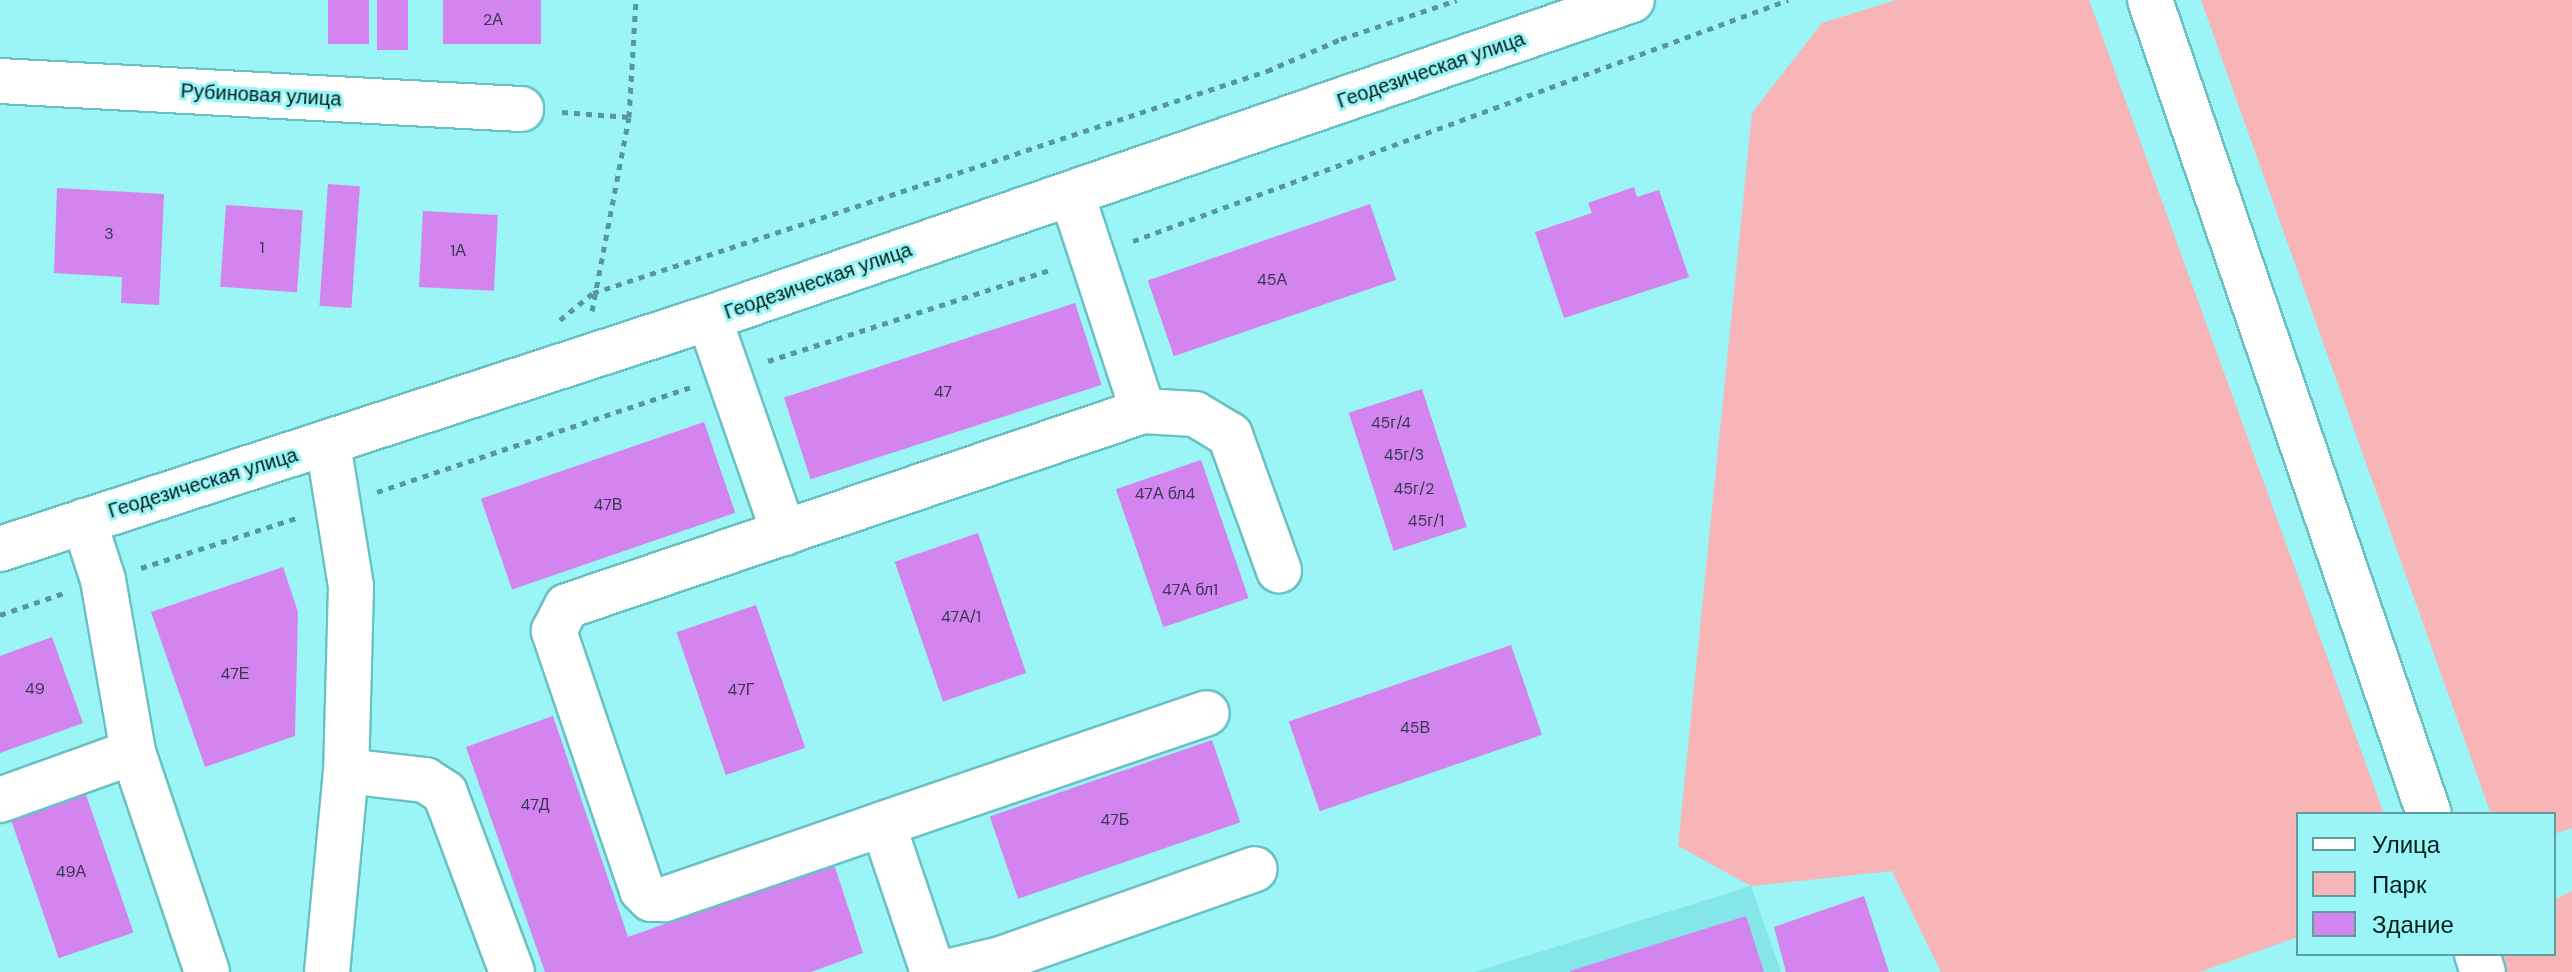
<!DOCTYPE html>
<html>
<head>
<meta charset="utf-8">
<style>
  body { margin:0 }
  #map { position:relative; width:2572px; height:972px; overflow:hidden; background:#9bf4f5; font-family:"DM Sans",sans-serif }
  div>[style] { position:absolute }
  [style*='--x'] { left:calc(var(--x)*1px); top:calc(var(--y)*1px); width:calc(var(--w)*1px); rotate:calc(var(--a)*1deg) }
  .built>* { inset:0; background:#84e6e8 }
  .green>* { inset:0; background:#f7b5b7 }
  .building>* { inset:0; background:#d384ef; transform-origin:0 0 }
  .path>* { height:5px; margin-top:-2.5px; transform-origin:0; background:repeating-linear-gradient(90deg,#599898 0 6px,transparent 0 12px) }
  .roads { filter:drop-shadow(2px 0 #69c1c2) drop-shadow(-2px 0 #69c1c2) drop-shadow(0 2px #69c1c2) drop-shadow(0 -2px #69c1c2) }
  .minor>* { height:44px; margin:-22px; padding:0 22px; transform-origin:22px; border-radius:22px; background:#fff }
  span { translate:-50% -50%; white-space:nowrap; text-align:center; line-height:1.15; -webkit-text-stroke:6px #9bf4f5; paint-order:stroke }
  .number-label { font-size:16px; color:#363852 }
  .number-label span { -webkit-text-stroke-width:0 }
  .street-label { font-size:20px; color:#021e1e }
  .legend { position:absolute; left:2296px; top:812px; width:260px; height:144px; box-sizing:border-box; background:#9bf4f5; border:2px solid #5e9e9f; margin:0; padding:10px 14px; list-style:none; font-size:24px; color:#021e1e }
  .legend li { display:flex; align-items:center; gap:16px; height:40px }
  .legend b { width:40px; border:2px solid #5e9e9f }
</style>
</head>
<body>
<div id="map">
  <div class="built">
    <i style="clip-path:polygon(1751px 886px,1781px 972px,1475px 972px)"></i>
  </div>
  <div class="green">
    <i style="clip-path:polygon(1896px 0,2089px 0,2384px 814px,2298px 814px,2298px 937px,2200px 972px,1941px 972px,1892px 871px,1751px 886px,1678px 846px,1752px 113px,1822px 23px)"></i>
    <i style="clip-path:polygon(2201px 0,2572px 0,2572px 828px,2554px 834px,2554px 814px,2491px 814px)"></i>
    <i style="clip-path:polygon(2572px 891px,2572px 972px,2504px 972px,2500px 954px,2554px 954px,2554px 900px)"></i>
  </div>
  <div class="building">
    <i style="left:328px;top:0;width:41px;height:44px"></i>
    <i style="left:377px;top:0;width:31px;height:50px"></i>
    <i style="left:443px;top:0;width:98px;height:44px"></i>
    <i style="left:328px;top:184px;width:32px;height:122px;rotate:4deg"></i>
    <i style="clip-path:polygon(1634px 187px,1637px 197px,1659px 190px,1689px 277px,1564px 318px,1535px 232px,1592px 213px,1588px 203px)"></i>
    <i style="clip-path:polygon(57px 188px,164px 194px,159px 305px,121px 303px,122px 277px,54px 273px)"></i>
    <i style="left:1370px;top:204px;width:80px;height:235px;rotate:71deg"></i>
    <i style="left:226px;top:205px;width:77px;height:82px;rotate:4deg"></i>
    <i style="left:423px;top:211px;width:75px;height:76px;rotate:3deg"></i>
    <i style="left:1075px;top:303px;width:86px;height:306px;rotate:72deg"></i>
    <i style="left:1422px;top:389px;width:145px;height:77px;rotate:72deg"></i>
    <i style="left:704px;top:422px;width:96px;height:236px;rotate:71deg"></i>
    <i style="left:1201px;top:460px;width:146px;height:90px;rotate:71deg"></i>
    <i style="left:978px;top:533px;width:148px;height:88px;rotate:71deg"></i>
    <i style="clip-path:polygon(283px 567px,298px 612px,295px 736px,205px 767px,151px 612px)"></i>
    <i style="left:756px;top:605px;width:151px;height:84px;rotate:71deg"></i>
    <i style="clip-path:polygon(52px 637px,83px 723px,0 753px,0 656px)"></i>
    <i style="left:1511px;top:645px;width:95px;height:235px;rotate:71deg"></i>
    <i style="clip-path:polygon(553px 716px,628px 937px,834px 864px,863px 953px,811px 972px,545px 972px,466px 747px)"></i>
    <i style="left:1212px;top:740px;width:87px;height:235px;rotate:71deg"></i>
    <i style="left:83px;top:786px;width:155px;height:79px;rotate:71deg"></i>
    <i style="clip-path:polygon(1864px 896px,1889px 972px,1786px 972px,1774px 927px)"></i>
    <i style="clip-path:polygon(1746px 916px,1764px 972px,1570px 972px,1570px 971px)"></i>
  </div>
  <div class="path">
    <i style="--x:562;--y:112;--w:67;--a:4.3"></i>
    <i style="--x:1133;--y:241;--w:698;--a:-20.2"></i>
    <i style="--x:592;--y:311;--w:197;--a:-79.2"></i>
    <i style="--x:629;--y:117;--w:117;--a:-86.6"></i>
    <i style="--x:560;--y:320;--w:43;--a:-39.3"></i>
    <i style="--x:593;--y:293;--w:710;--a:-18.23"></i>
    <i style="--x:1267;--y:71;--w:81;--a:-23.4"></i>
    <i style="--x:1341;--y:39;--w:122;--a:-18.6"></i>
    <i style="--x:768;--y:361;--w:299;--a:-17.9"></i>
    <i style="--x:377;--y:492;--w:330;--a:-18.5"></i>
    <i style="--x:141;--y:568;--w:167;--a:-17.8"></i>
    <i style="--x:0;--y:615;--w:68;--a:-19"></i>
  </div>
  <div class="roads">
    <div class="minor">
      <i style="--x:2150;--y:0;--w:860;--a:71.08"></i>
      <i style="--x:0;--y:81;--w:522;--a:3.08"></i>
      <i style="--x:709;--y:318;--w:228;--a:70.8"></i>
      <i style="--x:1143;--y:411;--w:52;--a:3.3"></i>
      <i style="--x:1195;--y:414;--w:41;--a:31"></i>
      <i style="--x:1230;--y:435;--w:144;--a:70.1"></i>
      <i style="--x:328;--y:444;--w:144;--a:80.8"></i>
      <i style="--x:351;--y:586;--w:185;--a:91.5"></i>
      <i style="--x:346;--y:771;--w:80;--a:6.5"></i>
      <i style="--x:425;--y:780;--w:24;--a:33"></i>
      <i style="--x:445;--y:793;--w:191;--a:69.5"></i>
      <i style="--x:84;--y:521;--w:62;--a:72.1"></i>
      <i style="--x:103;--y:580;--w:175;--a:80.1"></i>
      <i style="--x:133;--y:752;--w:232;--a:71.4"></i>
      <i style="--x:0;--y:549;--w:746;--a:-18.05"></i>
      <i style="--x:709;--y:318;--w:976;--a:-19.01"></i>
      <i style="--x:0;--y:800;--w:141;--a:-19.8"></i>
      <i style="--x:883;--y:824;--w:342;--a:-18.9"></i>
      <i style="--x:2477;--y:954;--w:19;--a:72"></i>
      <i style="--x:327;--y:972;--w:202;--a:-84.6"></i>
      <i style="--x:933;--y:972;--w:156;--a:-108.7"></i>
      <i style="--x:883;--y:824;--w:231;--a:161"></i>
      <i style="--x:665;--y:899;--w:14;--a:180"></i>
      <i style="--x:651;--y:899;--w:13;--a:-135"></i>
      <i style="--x:642;--y:890;--w:274;--a:-108.8"></i>
      <i style="--x:554;--y:631;--w:28;--a:-63"></i>
      <i style="--x:567;--y:606;--w:608;--a:-18.7"></i>
      <i style="--x:1143;--y:411;--w:227;--a:-108.2"></i>
      <i style="--x:947;--y:972;--w:56;--a:-13.5"></i>
      <i style="--x:1001;--y:959;--w:269;--a:-19.5"></i>
    </div>
  </div>
  <div class="number-label">
    <span style="left:493px;top:20px">2А</span>
    <span style="left:109px;top:234px">3</span>
    <span style="left:262px;top:248px">1</span>
    <span style="left:458px;top:251px">1А</span>
    <span style="left:1272px;top:280px">45А</span>
    <span style="left:943px;top:392px">47</span>
    <span style="left:1391px;top:423px">45г/4</span>
    <span style="left:1404px;top:455px">45г/3</span>
    <span style="left:1414px;top:489px">45г/2</span>
    <span style="left:1165px;top:494px">47А бл4</span>
    <span style="left:608px;top:505px">47В</span>
    <span style="left:1426px;top:521px">45г/1</span>
    <span style="left:1190px;top:590px">47А бл1</span>
    <span style="left:961px;top:617px">47А/1</span>
    <span style="left:235px;top:674px">47Е</span>
    <span style="left:35px;top:689px">49</span>
    <span style="left:741px;top:690px">47Г</span>
    <span style="left:1415px;top:728px">45В</span>
    <span style="left:535px;top:805px">47Д</span>
    <span style="left:1115px;top:820px">47Б</span>
    <span style="left:71px;top:872px">49А</span>
  </div>
  <div class="street-label">
    <span style="left:1431px;top:70px;rotate:-19deg">Геодезическая улица</span>
    <span style="left:261px;top:95px;rotate:3deg">Рубиновая улица</span>
    <span style="left:818px;top:281px;rotate:-19deg">Геодезическая улица</span>
    <span style="left:203px;top:483px;rotate:-17deg">Геодезическая улица</span>
  </div>
  <ul class="legend">
  <li><b style="height:10px;background:#fff"></b>Улица</li>
  <li><b style="height:22px;background:#f7b5b7"></b>Парк</li>
  <li><b style="height:22px;background:#d384ef"></b>Здание</li>
  </ul>
</div>
</body>
</html>
